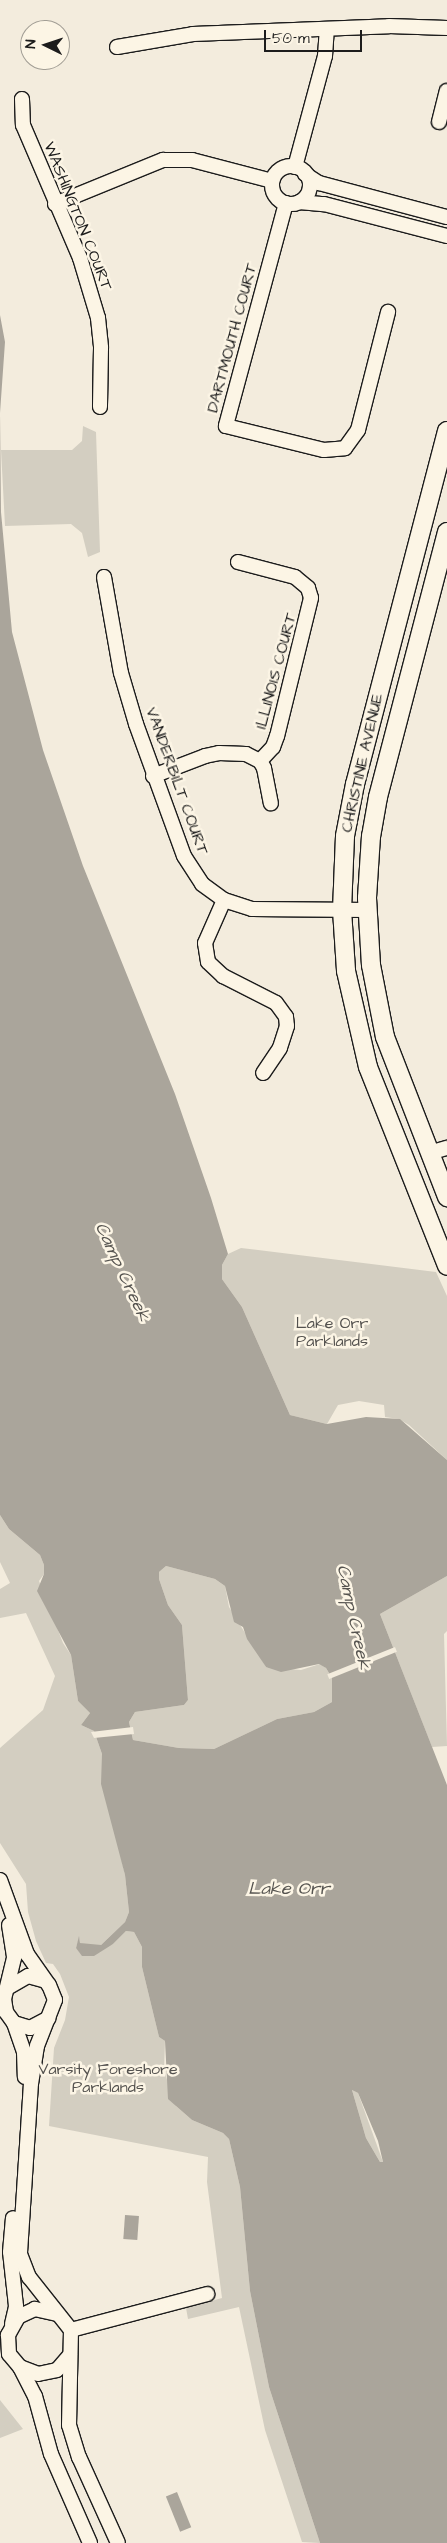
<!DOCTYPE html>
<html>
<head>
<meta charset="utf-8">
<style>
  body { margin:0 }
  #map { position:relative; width:447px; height:2543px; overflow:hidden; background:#f3ecdd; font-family:"Architects Daughter",sans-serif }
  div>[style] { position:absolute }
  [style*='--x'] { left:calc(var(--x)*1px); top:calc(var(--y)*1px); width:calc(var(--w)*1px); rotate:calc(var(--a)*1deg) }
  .green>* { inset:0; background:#d3cec1 }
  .water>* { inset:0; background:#aaa59b; transform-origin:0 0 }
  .pier>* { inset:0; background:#f3ecdd; transform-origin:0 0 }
  .roads { filter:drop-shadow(1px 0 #1c1c1c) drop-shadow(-1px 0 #1c1c1c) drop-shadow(0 1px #1c1c1c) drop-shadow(0 -1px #1c1c1c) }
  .minor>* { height:14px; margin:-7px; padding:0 7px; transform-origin:7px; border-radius:7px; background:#fcf5e5 }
  .minor>.ring { margin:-7px; padding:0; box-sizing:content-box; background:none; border:14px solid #fcf5e5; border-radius:50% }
  .major>* { height:18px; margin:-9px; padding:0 9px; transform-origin:9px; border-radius:9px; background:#fcf5e5 }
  span { translate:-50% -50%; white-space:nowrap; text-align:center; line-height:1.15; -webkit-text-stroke:5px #fcf5e5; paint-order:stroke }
  .street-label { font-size:16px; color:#1c1c1c }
  .park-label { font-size:16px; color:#53514e }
  .water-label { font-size:18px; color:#55534f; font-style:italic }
  .north { position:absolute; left:20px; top:20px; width:50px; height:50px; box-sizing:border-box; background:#fcf5e5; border:1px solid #a29e95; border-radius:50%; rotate:274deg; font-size:14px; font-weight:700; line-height:20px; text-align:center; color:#1c1c1c }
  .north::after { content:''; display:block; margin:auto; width:18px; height:22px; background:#1c1c1c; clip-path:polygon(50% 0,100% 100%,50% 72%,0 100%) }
  .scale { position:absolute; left:264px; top:30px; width:98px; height:22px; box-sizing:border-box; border:2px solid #1c1c1c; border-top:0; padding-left:6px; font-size:15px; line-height:18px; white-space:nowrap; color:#1c1c1c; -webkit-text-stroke:4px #fcf5e5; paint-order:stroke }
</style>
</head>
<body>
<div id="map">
  <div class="green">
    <i style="clip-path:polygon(83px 426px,96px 432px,100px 552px,88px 557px,82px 533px,71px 524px,5px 526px,1px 450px,72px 450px,82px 441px)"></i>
    <i style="clip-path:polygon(241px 1248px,436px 1272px,447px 1296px,447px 1460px,409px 1425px,399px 1419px,385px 1417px,384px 1405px,359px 1401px,338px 1405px,327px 1424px,290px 1415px,242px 1307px,222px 1279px,222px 1265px,228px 1254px)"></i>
    <i style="clip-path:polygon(0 1515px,9px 1529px,40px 1555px,44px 1565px,44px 1574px,39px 1581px,63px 1643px,71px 1655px,78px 1701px,90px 1713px,81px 1725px,94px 1731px,102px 1754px,102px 1771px,125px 1875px,129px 1912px,125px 1922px,101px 1945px,88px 1946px,80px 1943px,79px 1938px,76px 1948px,87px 1953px,113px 1944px,126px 1931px,134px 1932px,142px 1947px,142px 1967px,159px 2037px,165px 2041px,164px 2071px,176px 2106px,192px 2120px,223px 2133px,229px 2139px,240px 2187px,250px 2291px,269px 2387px,320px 2543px,302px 2542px,265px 2430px,239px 2307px,188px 2319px,186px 2308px,222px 2298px,207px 2182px,208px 2157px,49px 2126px,54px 2048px,65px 2020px,69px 1997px,60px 1974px,53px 1964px,46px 1963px,36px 1941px,28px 1912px,26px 1884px,0 1843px,0 1748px,43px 1710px,55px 1676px,26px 1613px,0 1618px,0 1589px,10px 1583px,0 1562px)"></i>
    <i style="clip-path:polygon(166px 1566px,215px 1579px,225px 1586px,229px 1607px,266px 1667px,301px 1670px,320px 1664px,326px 1668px,332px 1678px,332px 1702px,314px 1712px,277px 1719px,214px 1749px,179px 1748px,133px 1740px,129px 1722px,135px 1712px,184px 1705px,188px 1700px,182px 1625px,168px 1605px,159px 1579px,159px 1572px)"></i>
    <i style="clip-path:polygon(447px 1576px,447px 1631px,444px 1634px,447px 1746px,432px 1747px,380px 1614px)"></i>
    <i style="clip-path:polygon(352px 2090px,358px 2093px,383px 2162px,380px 2162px,366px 2138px)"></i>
    <i style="clip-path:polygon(0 2400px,23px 2429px,0 2438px)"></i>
  </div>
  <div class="water">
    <i style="clip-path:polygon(evenodd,0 315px,5px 342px,0 413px,1px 512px,12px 632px,43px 750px,83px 866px,175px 1094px,211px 1198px,228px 1254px,222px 1265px,222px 1279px,242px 1307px,290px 1415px,327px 1424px,366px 1417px,400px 1419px,447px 1460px,447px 1576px,380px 1614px,447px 1785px,447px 2543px,320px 2543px,269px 2387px,250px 2291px,240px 2187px,229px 2139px,223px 2133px,192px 2120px,168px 2099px,165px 2041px,159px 2037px,142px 1967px,142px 1947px,134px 1932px,126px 1931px,113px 1944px,94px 1956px,82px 1956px,76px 1948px,79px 1936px,80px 1943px,101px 1945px,125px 1922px,129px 1912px,125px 1875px,101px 1784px,102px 1754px,94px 1731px,81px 1725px,90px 1713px,78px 1701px,71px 1655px,37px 1591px,44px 1574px,44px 1565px,40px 1555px,9px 1529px,0 1515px,0 315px,166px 1566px,215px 1579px,225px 1586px,234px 1622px,243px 1627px,247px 1639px,266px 1667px,281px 1672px,319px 1664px,326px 1668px,332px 1678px,332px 1702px,314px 1712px,277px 1719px,214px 1749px,179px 1748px,133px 1740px,129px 1722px,135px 1712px,184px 1705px,188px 1700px,182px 1625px,168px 1605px,159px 1579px,159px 1572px,166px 1566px,0 315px,352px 2090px,358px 2093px,378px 2141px,383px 2162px,380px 2162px,366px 2138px,352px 2090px)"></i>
    <i style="left:125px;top:2215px;width:14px;height:24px;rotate:4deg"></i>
    <i style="left:177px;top:2492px;width:38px;height:12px;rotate:68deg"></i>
  </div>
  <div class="pier">
    <i style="left:395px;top:1647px;width:5px;height:73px;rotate:68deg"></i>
    <i style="clip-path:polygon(133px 1727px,134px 1734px,94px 1738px,91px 1732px)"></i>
  </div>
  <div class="roads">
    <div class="minor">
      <i style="--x:117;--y:47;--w:77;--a:-9.7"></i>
      <i style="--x:193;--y:34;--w:196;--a:-2.3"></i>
      <i style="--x:389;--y:26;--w:58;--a:2"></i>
      <i style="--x:22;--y:99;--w:26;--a:88"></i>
      <i style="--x:23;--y:125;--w:145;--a:66.8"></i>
      <i style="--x:80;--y:258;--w:63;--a:73.3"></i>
      <i style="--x:98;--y:318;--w:30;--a:84"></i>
      <i style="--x:101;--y:348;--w:59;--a:91"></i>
      <i style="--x:439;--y:122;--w:32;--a:-76"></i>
      <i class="ring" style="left:272px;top:166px;width:24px;height:24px"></i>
      <i style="--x:295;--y:167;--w:115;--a:-74.9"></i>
      <i style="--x:325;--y:56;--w:27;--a:-86"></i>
      <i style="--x:305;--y:174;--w:17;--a:33"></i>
      <i style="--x:319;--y:183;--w:132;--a:14.9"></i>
      <i style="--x:299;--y:202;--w:25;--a:5"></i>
      <i style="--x:324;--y:204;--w:127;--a:14.6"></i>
      <i style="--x:286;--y:203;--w:231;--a:105.1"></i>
      <i style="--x:226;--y:426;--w:101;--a:13.8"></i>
      <i style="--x:324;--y:450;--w:21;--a:-5"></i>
      <i style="--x:345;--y:448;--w:22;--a:-54"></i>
      <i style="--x:358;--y:430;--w:122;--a:-75.7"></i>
      <i style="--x:55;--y:204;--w:117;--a:-22.2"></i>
      <i style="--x:163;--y:160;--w:29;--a:0"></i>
      <i style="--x:192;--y:160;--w:83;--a:14.7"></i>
      <i style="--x:238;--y:562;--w:59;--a:14.7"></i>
      <i style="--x:295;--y:577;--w:17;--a:40"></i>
      <i style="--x:308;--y:588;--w:10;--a:73"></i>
      <i style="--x:311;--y:598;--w:142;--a:103.8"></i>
      <i style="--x:277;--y:736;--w:12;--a:110"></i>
      <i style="--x:273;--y:747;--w:19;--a:133"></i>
      <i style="--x:104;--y:577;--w:97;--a:80"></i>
      <i style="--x:121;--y:673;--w:53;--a:73.6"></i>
      <i style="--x:136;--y:724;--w:140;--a:70"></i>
      <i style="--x:184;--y:856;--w:33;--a:57"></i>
      <i style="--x:202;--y:884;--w:27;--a:36"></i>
      <i style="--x:224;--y:900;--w:29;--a:18"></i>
      <i style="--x:252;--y:909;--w:115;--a:0.5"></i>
      <i style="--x:153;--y:776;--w:56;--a:-21"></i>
      <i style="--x:205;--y:756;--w:14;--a:-12"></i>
      <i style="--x:219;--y:753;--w:27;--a:2"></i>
      <i style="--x:246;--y:754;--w:16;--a:27"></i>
      <i style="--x:260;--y:761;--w:8;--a:60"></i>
      <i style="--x:264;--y:768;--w:36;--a:79"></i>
      <i style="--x:224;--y:900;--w:47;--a:113.8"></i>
      <i style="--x:205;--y:943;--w:19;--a:81"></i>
      <i style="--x:208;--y:962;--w:21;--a:43"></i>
      <i style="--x:223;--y:976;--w:59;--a:27"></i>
      <i style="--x:276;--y:1003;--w:17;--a:54"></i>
      <i style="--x:286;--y:1017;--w:9;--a:84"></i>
      <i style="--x:287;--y:1026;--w:23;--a:108"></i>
      <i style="--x:280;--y:1048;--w:30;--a:124"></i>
      <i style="--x:429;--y:1153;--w:19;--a:-16"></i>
      <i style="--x:0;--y:1880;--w:79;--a:70"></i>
      <i style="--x:27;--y:1954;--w:38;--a:55"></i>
      <i style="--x:49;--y:1985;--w:16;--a:68"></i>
      <i style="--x:55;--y:2000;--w:49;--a:111.4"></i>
      <i style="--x:37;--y:2046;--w:37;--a:99"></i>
      <i style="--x:31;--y:2083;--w:171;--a:93.7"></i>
      <i style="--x:20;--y:2254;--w:25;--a:69"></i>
      <i style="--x:29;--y:2277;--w:68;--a:51.6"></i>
      <i style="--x:71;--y:2330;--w:95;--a:91.2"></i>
      <i style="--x:69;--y:2425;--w:34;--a:73"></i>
      <i style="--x:79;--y:2457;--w:94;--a:65.6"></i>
      <i style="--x:9;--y:1925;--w:33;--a:81"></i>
      <i style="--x:14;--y:1958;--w:42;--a:103.7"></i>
      <i style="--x:4;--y:1999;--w:13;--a:81"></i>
      <i style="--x:6;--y:2012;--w:14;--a:54"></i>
      <i style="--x:14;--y:2023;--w:17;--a:17"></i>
      <i style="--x:30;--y:2028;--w:21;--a:-28"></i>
      <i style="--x:9;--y:1987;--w:22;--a:-30"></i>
      <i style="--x:28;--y:1976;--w:16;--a:15"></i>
      <i style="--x:14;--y:2023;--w:31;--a:71"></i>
      <i style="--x:24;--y:2052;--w:25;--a:88"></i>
      <i style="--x:57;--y:2314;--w:23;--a:-167"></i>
      <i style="--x:35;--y:2309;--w:19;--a:155"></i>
      <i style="--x:18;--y:2317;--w:21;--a:119"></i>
      <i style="--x:8;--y:2335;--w:19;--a:87"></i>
      <i style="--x:9;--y:2354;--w:17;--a:50"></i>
      <i style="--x:20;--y:2367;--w:19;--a:21"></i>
      <i style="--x:38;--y:2374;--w:19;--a:-12"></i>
      <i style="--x:57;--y:2370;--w:20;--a:-49"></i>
      <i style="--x:12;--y:2324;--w:18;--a:-77"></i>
      <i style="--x:16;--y:2306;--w:54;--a:-96.3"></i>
      <i style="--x:10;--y:2252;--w:34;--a:-85"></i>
      <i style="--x:71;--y:2330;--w:141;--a:-14.8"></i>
      <i style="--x:20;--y:2367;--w:33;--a:63"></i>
      <i style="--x:35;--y:2396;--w:60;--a:74.6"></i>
      <i style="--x:51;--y:2454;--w:97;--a:66.3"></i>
    </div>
    <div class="major">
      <i style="--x:447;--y:431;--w:365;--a:104.6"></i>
      <i style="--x:355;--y:784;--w:53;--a:100.9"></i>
      <i style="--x:345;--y:836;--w:74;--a:92.3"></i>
      <i style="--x:342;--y:910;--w:61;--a:86.2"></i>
      <i style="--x:346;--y:971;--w:98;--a:77.1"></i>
      <i style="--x:368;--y:1067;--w:214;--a:68.3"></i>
      <i style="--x:447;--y:532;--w:274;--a:104.6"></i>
      <i style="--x:378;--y:797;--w:40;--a:100"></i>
      <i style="--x:371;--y:836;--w:62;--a:93.7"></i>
      <i style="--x:367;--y:898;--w:67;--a:86.6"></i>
      <i style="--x:371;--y:965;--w:73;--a:79"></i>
      <i style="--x:385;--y:1037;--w:172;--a:68.8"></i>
    </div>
  </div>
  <div class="street-label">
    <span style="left:78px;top:216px;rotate:68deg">WASHINGTON COURT</span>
    <span style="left:232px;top:338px;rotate:-75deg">DARTMOUTH COURT</span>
    <span style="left:276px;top:671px;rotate:-75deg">ILLINOIS COURT</span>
    <span style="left:362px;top:763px;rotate:-77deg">CHRISTINE AVENUE</span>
    <span style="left:177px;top:781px;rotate:70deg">VANDERBILT COURT</span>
  </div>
  <div class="park-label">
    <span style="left:332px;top:1332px">Lake Orr<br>Parklands</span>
    <span style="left:108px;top:2078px">Varsity Foreshore<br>Parklands</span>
  </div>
  <div class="water-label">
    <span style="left:122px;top:1272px;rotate:65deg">Camp Creek</span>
    <span style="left:353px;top:1617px;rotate:78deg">Camp Creek</span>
    <span style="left:289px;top:1889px">Lake Orr</span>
  </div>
  <div class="north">N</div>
  <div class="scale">50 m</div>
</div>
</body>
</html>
